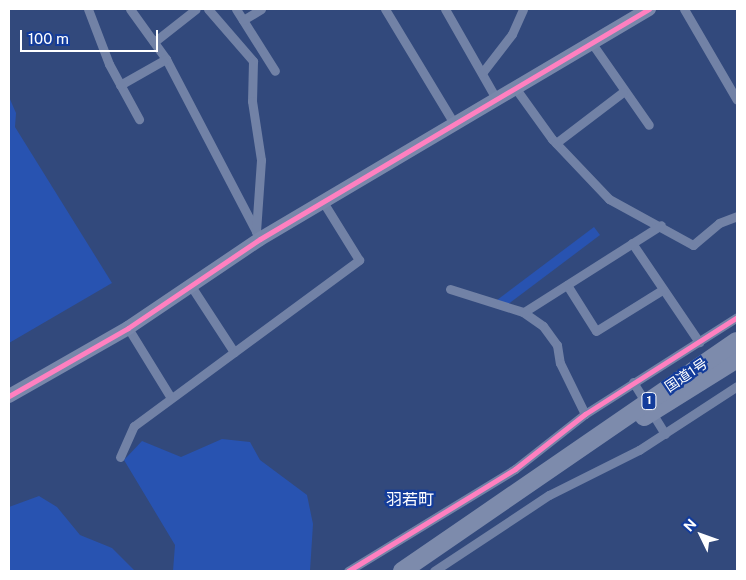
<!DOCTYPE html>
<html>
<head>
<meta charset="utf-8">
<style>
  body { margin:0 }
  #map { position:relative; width:746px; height:580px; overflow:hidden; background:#32497c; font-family:"Public Sans","Noto Sans JP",sans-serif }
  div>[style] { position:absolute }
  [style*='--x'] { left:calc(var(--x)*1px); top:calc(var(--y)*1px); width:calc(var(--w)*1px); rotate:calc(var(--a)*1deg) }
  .green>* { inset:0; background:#2853b1; transform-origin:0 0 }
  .street>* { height:9px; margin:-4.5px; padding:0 4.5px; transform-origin:4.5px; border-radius:4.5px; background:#7282a6 }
  .secondary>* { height:14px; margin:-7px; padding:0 7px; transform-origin:7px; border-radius:7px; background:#7887aa }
  .highway>* { height:18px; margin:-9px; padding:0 9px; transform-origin:9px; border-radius:9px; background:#7d8bac }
  .cycleway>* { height:5px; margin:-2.5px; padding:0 2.5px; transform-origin:2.5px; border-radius:2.5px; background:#ff80c0 }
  span { translate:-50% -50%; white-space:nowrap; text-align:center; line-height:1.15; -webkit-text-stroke:4.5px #133c9b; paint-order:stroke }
  .shield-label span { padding:1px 4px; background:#133c9b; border:1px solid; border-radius:4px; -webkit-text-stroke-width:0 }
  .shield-label { font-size:12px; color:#fff; font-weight:700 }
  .street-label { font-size:14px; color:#fff }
  .quarter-label { font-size:16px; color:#fff }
  .frame { position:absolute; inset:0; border:10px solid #fff; pointer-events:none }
  .north { position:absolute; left:676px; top:510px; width:50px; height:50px; -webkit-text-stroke:4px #133c9b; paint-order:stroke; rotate:312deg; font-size:14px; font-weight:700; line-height:20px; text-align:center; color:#fff }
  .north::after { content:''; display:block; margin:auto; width:18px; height:22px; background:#fff; clip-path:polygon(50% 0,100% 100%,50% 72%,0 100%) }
  .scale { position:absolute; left:20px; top:30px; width:138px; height:22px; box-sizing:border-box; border:2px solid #fff; border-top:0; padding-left:6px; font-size:15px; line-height:18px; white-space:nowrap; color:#fff; -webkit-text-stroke:4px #133c9b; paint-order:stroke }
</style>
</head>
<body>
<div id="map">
  <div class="green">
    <i style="clip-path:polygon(9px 97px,16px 113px,15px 127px,112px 283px,9px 343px)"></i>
    <i style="left:594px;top:227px;width:10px;height:125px;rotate:53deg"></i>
    <i style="clip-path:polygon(222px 439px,250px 442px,260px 460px,307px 495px,313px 524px,310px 571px,173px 571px,175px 545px,124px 460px,142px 441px,181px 457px)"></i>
    <i style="clip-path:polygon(39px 496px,57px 507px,80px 535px,112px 548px,135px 571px,9px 571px,9px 507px)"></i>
  </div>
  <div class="street">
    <i style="--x:88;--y:9;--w:59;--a:69.1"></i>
    <i style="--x:109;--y:64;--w:63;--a:61.4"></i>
    <i style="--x:130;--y:9;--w:62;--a:54.2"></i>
    <i style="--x:166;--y:59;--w:203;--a:62.4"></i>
    <i style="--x:208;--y:9;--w:69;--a:49.1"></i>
    <i style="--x:253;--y:61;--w:40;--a:91.4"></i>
    <i style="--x:252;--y:101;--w:60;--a:81.3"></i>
    <i style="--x:261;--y:160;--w:72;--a:94"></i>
    <i style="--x:236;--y:9;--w:73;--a:57.8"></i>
    <i style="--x:385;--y:9;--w:135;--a:58.9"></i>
    <i style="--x:445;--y:9;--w:105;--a:60.3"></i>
    <i style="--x:684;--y:9;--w:105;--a:59.8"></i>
    <i style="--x:243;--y:20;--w:21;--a:-31"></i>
    <i style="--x:154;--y:42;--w:53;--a:-38.2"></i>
    <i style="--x:591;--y:42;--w:101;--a:55.1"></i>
    <i style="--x:482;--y:73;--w:49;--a:-52.4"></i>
    <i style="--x:512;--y:34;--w:27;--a:-66"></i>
    <i style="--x:120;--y:85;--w:53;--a:-29.5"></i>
    <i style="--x:516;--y:89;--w:62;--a:54.2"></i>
    <i style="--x:552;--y:139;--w:83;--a:46.5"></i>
    <i style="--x:609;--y:199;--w:96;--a:28.7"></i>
    <i style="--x:693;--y:245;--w:34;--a:-40"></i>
    <i style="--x:719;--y:223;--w:19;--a:-21"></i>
    <i style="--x:556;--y:143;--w:84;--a:-37.3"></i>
    <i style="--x:632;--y:243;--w:120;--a:55.9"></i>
    <i style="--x:567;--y:285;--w:54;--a:57.8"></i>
    <i style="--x:596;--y:331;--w:78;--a:-31.8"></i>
    <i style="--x:191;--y:286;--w:79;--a:56.9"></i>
    <i style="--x:450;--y:289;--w:77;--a:17.5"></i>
    <i style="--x:523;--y:312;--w:24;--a:35"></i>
    <i style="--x:543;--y:326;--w:24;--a:54"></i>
    <i style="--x:557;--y:345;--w:18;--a:81"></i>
    <i style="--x:560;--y:363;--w:57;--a:63.9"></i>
    <i style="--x:524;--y:312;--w:162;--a:-32.4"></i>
    <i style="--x:128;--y:328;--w:82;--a:58.4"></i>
    <i style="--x:633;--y:382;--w:61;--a:58.4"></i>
    <i style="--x:120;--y:457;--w:34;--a:-66"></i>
    <i style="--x:134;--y:426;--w:280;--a:-36.4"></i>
    <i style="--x:359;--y:260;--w:68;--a:-121.8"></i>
    <i style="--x:348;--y:571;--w:196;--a:-31.4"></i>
    <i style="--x:515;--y:469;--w:89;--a:-38.2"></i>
    <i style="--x:585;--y:414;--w:180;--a:-32.5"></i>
    <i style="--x:434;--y:571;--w:138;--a:-33.5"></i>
    <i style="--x:549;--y:495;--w:101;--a:-26.6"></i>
    <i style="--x:639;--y:450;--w:117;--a:-33.1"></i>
  </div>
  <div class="secondary">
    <i style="--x:9;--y:396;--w:137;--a:-29.7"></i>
    <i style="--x:128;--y:328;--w:159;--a:-34"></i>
    <i style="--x:260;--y:239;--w:452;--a:-30.6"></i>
  </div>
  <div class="highway">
    <i style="--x:644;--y:417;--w:110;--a:-31.9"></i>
    <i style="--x:402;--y:571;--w:406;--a:-34.5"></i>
  </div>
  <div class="cycleway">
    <i style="--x:9;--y:396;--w:137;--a:-29.7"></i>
    <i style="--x:128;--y:328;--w:159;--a:-34"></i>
    <i style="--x:260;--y:239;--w:452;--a:-30.6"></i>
    <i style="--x:348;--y:571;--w:196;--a:-31.4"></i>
    <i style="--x:515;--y:469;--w:89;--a:-38.2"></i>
    <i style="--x:585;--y:414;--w:180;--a:-32.5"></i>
  </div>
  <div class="shield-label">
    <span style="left:649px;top:401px">1</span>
  </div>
  <div class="street-label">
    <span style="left:686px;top:375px;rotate:-34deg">国道1号</span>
  </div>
  <div class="quarter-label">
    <span style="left:410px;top:500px">羽若町</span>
  </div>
  <div class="frame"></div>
  <div class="north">N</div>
  <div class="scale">100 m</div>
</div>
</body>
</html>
